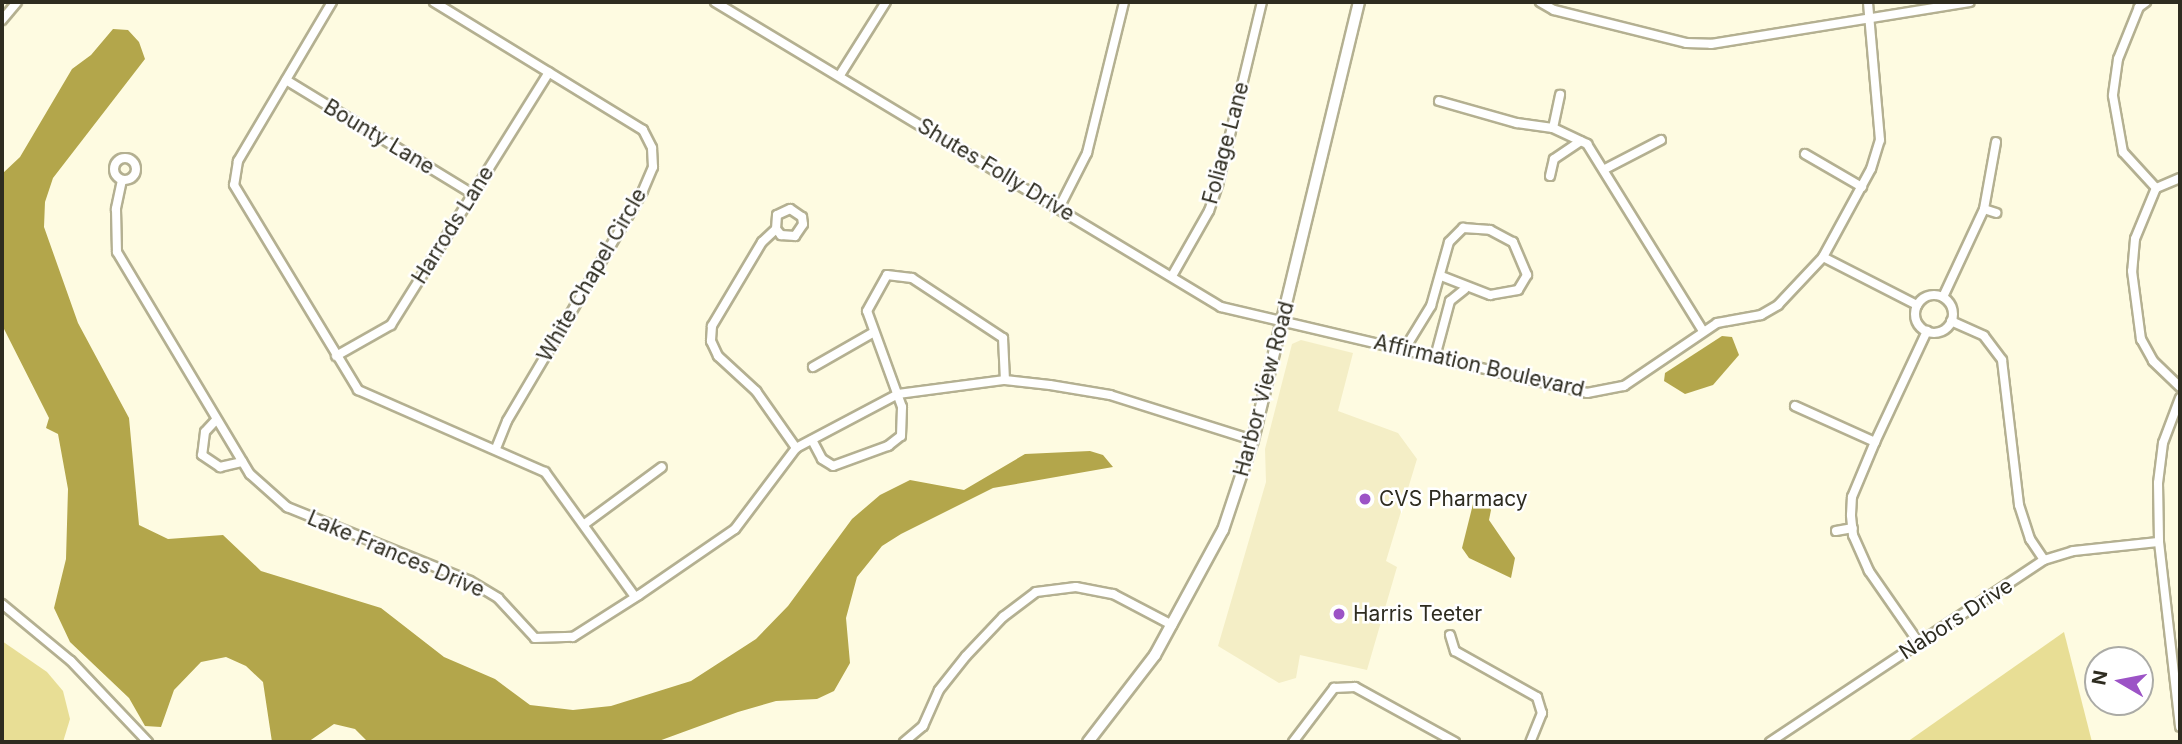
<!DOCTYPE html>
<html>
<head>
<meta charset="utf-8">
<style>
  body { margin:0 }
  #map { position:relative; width:2182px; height:744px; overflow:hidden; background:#fefbe1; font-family:Inter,sans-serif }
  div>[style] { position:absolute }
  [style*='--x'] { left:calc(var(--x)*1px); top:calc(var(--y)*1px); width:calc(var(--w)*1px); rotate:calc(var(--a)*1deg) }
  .built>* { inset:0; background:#f4eec6 }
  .green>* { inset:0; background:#e8de95 }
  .water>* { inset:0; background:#b3a64b }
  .roads { filter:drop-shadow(2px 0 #b4b091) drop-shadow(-2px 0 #b4b091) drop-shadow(0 2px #b4b091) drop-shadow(0 -2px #b4b091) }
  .minor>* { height:8px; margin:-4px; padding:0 4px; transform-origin:4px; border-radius:4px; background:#fff }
  .minor>.ring { margin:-4px; padding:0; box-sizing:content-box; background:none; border:8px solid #fff; border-radius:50% }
  .secondary>* { height:10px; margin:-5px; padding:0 5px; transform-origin:5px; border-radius:5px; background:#fff }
  .dots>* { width:19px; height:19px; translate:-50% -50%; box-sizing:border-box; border:4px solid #fff; border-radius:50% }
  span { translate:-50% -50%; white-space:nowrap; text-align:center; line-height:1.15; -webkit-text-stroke:5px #fff; paint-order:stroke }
  .street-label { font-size:21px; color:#2e2c20 }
  .poi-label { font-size:21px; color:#2e2c20 }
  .left { translate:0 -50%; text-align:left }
  .frame { position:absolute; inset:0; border:4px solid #2e2c20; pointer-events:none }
  .north { position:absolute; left:2084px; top:646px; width:70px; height:70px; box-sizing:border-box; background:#fff; border:2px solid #ababa6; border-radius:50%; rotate:280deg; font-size:19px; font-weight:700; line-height:28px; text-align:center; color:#2e2c20 }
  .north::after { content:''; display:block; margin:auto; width:24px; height:32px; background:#9c53c6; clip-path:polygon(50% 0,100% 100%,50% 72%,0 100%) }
</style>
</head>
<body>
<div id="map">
  <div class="built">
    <i style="clip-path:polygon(1301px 340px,1353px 353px,1338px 411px,1398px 433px,1417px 459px,1386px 561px,1397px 567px,1367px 670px,1300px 655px,1296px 678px,1279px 683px,1218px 646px,1266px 482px,1265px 449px,1292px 344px)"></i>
  </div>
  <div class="green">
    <i style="clip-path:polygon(2064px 632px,2092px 742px,1907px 742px)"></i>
    <i style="clip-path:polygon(2px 641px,47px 672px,63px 691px,70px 719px,63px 742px,2px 742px)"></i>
  </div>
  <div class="water">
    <i style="clip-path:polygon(113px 29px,128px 30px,139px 42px,145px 59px,53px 178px,45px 202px,44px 227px,78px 323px,129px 418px,139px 525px,168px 539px,223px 535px,261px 571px,381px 608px,444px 657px,495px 679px,530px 705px,573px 710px,611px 706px,691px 681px,756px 639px,788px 606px,852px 519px,880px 495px,910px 480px,964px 490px,1025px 454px,1090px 451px,1103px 455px,1113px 467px,993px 488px,901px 534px,882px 546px,857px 577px,846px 618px,850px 663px,834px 691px,817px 699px,776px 701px,738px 712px,656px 742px,368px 742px,355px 729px,334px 724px,308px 742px,272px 742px,263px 682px,246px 666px,226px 657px,201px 662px,174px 690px,161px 727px,145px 726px,129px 698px,70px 642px,54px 608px,66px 559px,68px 489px,58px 434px,46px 428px,49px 418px,2px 325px,2px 174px,20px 157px,72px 69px,91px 55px)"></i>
    <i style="clip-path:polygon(1722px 336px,1732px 337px,1739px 355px,1713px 385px,1685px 394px,1664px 381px,1665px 373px)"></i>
    <i style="clip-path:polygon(1483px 496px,1491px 510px,1489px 520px,1515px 558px,1511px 578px,1469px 558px,1462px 548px,1474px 500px)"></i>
  </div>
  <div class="roads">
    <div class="minor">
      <i style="--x:332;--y:2;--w:185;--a:120.6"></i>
      <i style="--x:238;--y:161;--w:24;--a:99"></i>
      <i style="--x:234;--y:185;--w:240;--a:58.8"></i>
      <i style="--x:358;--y:390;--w:204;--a:23.7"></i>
      <i style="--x:545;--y:472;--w:154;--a:54.2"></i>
      <i style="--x:434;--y:2;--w:245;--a:31.5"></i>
      <i style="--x:643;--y:130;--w:20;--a:63"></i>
      <i style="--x:652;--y:148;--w:19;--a:87"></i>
      <i style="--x:653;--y:167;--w:26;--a:113"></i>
      <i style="--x:643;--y:191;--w:267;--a:120.6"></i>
      <i style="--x:507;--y:421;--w:29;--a:112"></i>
      <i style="--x:715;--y:2;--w:591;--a:31.08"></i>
      <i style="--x:1221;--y:307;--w:376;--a:13.2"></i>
      <i style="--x:1587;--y:393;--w:38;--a:-11"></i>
      <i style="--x:1624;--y:386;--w:112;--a:-34.1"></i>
      <i style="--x:1717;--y:323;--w:45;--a:-10.3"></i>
      <i style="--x:1761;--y:315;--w:20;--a:-30"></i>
      <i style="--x:1778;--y:305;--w:66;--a:-46.8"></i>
      <i style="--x:1823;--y:257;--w:100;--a:-61.4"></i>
      <i style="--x:1871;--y:169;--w:30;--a:-73"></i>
      <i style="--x:1880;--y:140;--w:139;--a:-95"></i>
      <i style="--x:1540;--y:2;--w:16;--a:30"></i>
      <i style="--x:1554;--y:10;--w:136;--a:14"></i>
      <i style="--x:1686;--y:43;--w:25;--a:2"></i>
      <i style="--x:1711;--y:44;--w:262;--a:-9.2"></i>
      <i style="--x:2146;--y:2;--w:9;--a:144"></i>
      <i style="--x:2139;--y:7;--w:56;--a:112"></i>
      <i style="--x:2118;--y:59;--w:37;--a:98"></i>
      <i style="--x:2113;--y:96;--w:57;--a:79.9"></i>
      <i style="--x:2123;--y:152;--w:49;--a:47.5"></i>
      <i style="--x:2;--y:20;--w:23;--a:-50"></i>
      <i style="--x:840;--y:75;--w:86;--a:-57.8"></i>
      <i style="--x:286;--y:80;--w:219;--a:31.4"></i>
      <i style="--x:1439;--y:101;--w:81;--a:15.8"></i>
      <i style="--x:1517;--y:123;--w:36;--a:8"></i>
      <i style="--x:1553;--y:128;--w:38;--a:25"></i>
      <i style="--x:1587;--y:144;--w:220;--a:58.2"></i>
      <i style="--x:1553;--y:128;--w:34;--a:-78"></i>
      <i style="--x:1805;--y:154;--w:66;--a:30.1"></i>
      <i class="ring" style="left:114px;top:158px;width:14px;height:14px"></i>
      <i style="--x:1605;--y:169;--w:63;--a:-27.4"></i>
      <i style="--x:1550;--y:176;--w:17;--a:-77"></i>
      <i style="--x:1554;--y:159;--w:32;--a:-34"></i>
      <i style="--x:2180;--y:178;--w:26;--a:157"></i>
      <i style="--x:2156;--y:188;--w:55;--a:112.4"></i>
      <i style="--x:2135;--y:239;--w:32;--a:95"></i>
      <i style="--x:2132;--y:271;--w:69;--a:82.5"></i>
      <i style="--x:2141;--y:339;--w:25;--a:61"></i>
      <i style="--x:2153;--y:361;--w:37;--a:44"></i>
      <i style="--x:122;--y:180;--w:30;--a:102"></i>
      <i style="--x:116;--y:209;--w:43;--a:88.7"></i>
      <i style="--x:117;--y:252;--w:259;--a:59.1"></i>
      <i style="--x:250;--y:474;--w:50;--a:41.7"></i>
      <i style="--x:287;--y:507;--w:197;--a:22"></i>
      <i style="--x:470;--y:581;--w:33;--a:31"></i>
      <i style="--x:498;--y:598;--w:54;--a:47.2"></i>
      <i style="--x:535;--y:638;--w:38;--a:-2"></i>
      <i style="--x:573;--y:637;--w:78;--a:-32.5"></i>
      <i style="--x:639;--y:595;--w:116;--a:-34.5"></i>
      <i style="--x:735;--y:529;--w:101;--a:-53"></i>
      <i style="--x:796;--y:448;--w:115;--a:-27.9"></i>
      <i style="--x:898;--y:394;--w:108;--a:-7.5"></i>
      <i style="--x:1005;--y:380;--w:45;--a:6.3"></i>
      <i style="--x:1050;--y:385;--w:61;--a:9.5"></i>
      <i style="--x:1110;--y:395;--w:150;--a:17.5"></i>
      <i style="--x:1059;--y:208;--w:62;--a:-63"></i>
      <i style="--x:1087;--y:153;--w:155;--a:-76.2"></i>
      <i style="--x:1984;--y:209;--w:13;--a:18"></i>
      <i style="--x:776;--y:229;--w:8;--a:50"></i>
      <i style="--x:781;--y:235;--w:14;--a:4"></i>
      <i style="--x:795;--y:236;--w:14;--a:-56"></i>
      <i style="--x:803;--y:224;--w:7;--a:-98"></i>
      <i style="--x:802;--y:217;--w:14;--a:-146"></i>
      <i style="--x:790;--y:209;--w:14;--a:155"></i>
      <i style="--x:777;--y:215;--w:14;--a:94"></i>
      <i style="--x:776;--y:229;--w:19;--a:137"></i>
      <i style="--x:762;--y:242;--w:98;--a:120.8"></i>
      <i style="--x:712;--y:326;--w:15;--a:94"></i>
      <i style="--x:711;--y:341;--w:17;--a:65"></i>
      <i style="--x:718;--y:356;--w:52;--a:42.6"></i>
      <i style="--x:756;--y:391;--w:70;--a:54.9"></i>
      <i style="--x:1823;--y:257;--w:106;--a:27.1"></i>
      <i style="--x:1172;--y:276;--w:75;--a:-60.4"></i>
      <i style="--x:1209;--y:211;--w:28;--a:-71"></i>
      <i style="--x:1218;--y:185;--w:188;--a:-76.5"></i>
      <i class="ring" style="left:1915px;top:295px;width:30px;height:30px"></i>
      <i style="--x:1943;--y:297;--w:97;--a:-65"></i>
      <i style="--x:1984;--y:209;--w:68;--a:-79.8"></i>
      <i style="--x:1951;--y:321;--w:36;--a:24"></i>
      <i style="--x:1984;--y:336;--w:30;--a:53"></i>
      <i style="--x:2002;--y:360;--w:146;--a:83.3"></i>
      <i style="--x:2019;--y:505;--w:36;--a:72"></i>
      <i style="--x:2030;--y:539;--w:25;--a:56"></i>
      <i style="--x:1404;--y:350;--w:52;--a:-58.5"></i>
      <i style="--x:1431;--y:306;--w:66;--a:-74.3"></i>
      <i style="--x:1449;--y:242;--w:20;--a:-45"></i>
      <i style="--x:1463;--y:228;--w:27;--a:4"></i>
      <i style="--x:1490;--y:230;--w:26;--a:28"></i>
      <i style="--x:1513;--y:242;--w:36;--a:67"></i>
      <i style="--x:1527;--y:275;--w:17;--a:121"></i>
      <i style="--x:1518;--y:290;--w:28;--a:170"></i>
      <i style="--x:1490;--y:295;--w:53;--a:-158.8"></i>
      <i style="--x:336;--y:356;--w:63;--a:-29.4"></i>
      <i style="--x:391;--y:325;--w:298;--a:-58"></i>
      <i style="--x:1435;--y:357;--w:58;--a:-75"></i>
      <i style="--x:1450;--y:301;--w:19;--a:-39"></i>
      <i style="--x:813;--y:367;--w:70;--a:-29.8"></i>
      <i style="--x:2180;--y:398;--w:48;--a:110.7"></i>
      <i style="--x:2163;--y:443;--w:40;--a:97.1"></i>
      <i style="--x:2158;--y:483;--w:59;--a:89"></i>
      <i style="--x:2159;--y:542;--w:186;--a:83.5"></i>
      <i style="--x:1795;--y:406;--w:88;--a:24.2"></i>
      <i style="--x:216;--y:420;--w:16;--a:133"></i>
      <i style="--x:205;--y:432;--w:23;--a:97"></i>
      <i style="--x:202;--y:455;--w:22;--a:34"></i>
      <i style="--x:220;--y:467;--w:23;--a:-13"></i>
      <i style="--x:812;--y:440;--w:21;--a:62"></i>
      <i style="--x:822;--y:459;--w:13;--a:32"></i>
      <i style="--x:833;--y:466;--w:59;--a:-20"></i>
      <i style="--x:888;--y:446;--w:16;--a:-38"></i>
      <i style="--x:901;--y:436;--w:29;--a:-88"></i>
      <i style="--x:902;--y:407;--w:102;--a:-110"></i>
      <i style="--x:867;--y:311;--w:41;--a:-60.9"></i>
      <i style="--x:887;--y:275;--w:25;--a:7"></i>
      <i style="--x:912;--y:278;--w:109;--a:33.4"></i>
      <i style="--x:1003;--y:338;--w:42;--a:87.3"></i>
      <i style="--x:586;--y:523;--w:94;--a:-36.4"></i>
      <i style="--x:1836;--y:531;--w:17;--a:-10"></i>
      <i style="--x:2;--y:604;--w:89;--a:39.6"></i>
      <i style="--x:71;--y:661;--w:112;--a:46.5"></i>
      <i style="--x:1450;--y:635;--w:17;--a:73"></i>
      <i style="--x:1455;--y:651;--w:94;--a:29.3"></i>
      <i style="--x:1537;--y:697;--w:17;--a:73"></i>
      <i style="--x:1542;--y:713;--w:31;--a:112"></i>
      <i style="--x:1919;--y:643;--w:88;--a:-124.8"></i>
      <i style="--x:1869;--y:571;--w:39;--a:-114"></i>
      <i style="--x:1853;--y:535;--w:20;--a:-96"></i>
      <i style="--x:1851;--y:515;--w:18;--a:-87"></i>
      <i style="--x:1852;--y:497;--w:60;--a:-67.3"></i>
      <i style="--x:1875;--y:442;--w:123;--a:-64.9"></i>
      <i style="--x:904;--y:742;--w:25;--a:-40"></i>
      <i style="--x:923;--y:726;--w:39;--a:-66"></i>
      <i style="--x:939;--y:690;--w:43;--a:-51.5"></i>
      <i style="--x:966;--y:656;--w:54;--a:-46.5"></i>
      <i style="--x:1003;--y:617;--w:41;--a:-37.1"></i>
      <i style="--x:1036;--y:592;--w:40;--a:-7.1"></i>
      <i style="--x:1076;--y:587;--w:38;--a:11"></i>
      <i style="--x:1113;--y:594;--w:67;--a:27.7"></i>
      <i style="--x:1293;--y:742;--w:68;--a:-52.8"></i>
      <i style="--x:1334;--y:688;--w:21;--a:-3"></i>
      <i style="--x:1355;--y:687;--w:114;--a:28.8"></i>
      <i style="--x:1770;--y:742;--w:329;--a:-33.6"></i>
      <i style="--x:2044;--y:560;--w:30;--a:-17"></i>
      <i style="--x:2073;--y:551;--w:86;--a:-6"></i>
    </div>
    <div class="secondary">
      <i style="--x:1088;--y:742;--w:110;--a:-52.4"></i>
      <i style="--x:1155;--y:655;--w:142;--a:-61.5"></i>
      <i style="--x:1223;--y:530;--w:95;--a:-71.6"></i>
      <i style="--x:1253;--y:440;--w:451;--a:-76.4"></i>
    </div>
  </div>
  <div class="dots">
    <i style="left:1365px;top:499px;background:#9c53c6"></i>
    <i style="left:1339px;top:614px;background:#9c53c6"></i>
  </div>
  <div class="street-label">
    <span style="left:379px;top:137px;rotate:31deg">Bounty Lane</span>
    <span style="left:1226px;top:143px;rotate:-75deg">Foliage Lane</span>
    <span style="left:996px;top:170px;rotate:31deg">Shutes Folly Drive</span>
    <span style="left:453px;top:225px;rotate:-58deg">Harrods Lane</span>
    <span style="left:592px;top:275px;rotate:-60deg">White Chapel Circle</span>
    <span style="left:1479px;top:366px;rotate:13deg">Affirmation Boulevard</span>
    <span style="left:1264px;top:389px;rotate:-75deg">Harbor View Road</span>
    <span style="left:396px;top:554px;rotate:23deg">Lake Frances Drive</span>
    <span style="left:1956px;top:619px;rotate:-33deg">Nabors Drive</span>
  </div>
  <div class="poi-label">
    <span class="left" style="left:1379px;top:499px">CVS Pharmacy</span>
    <span class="left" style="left:1353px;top:614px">Harris Teeter</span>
  </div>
  <div class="frame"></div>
  <div class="north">N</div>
</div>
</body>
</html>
